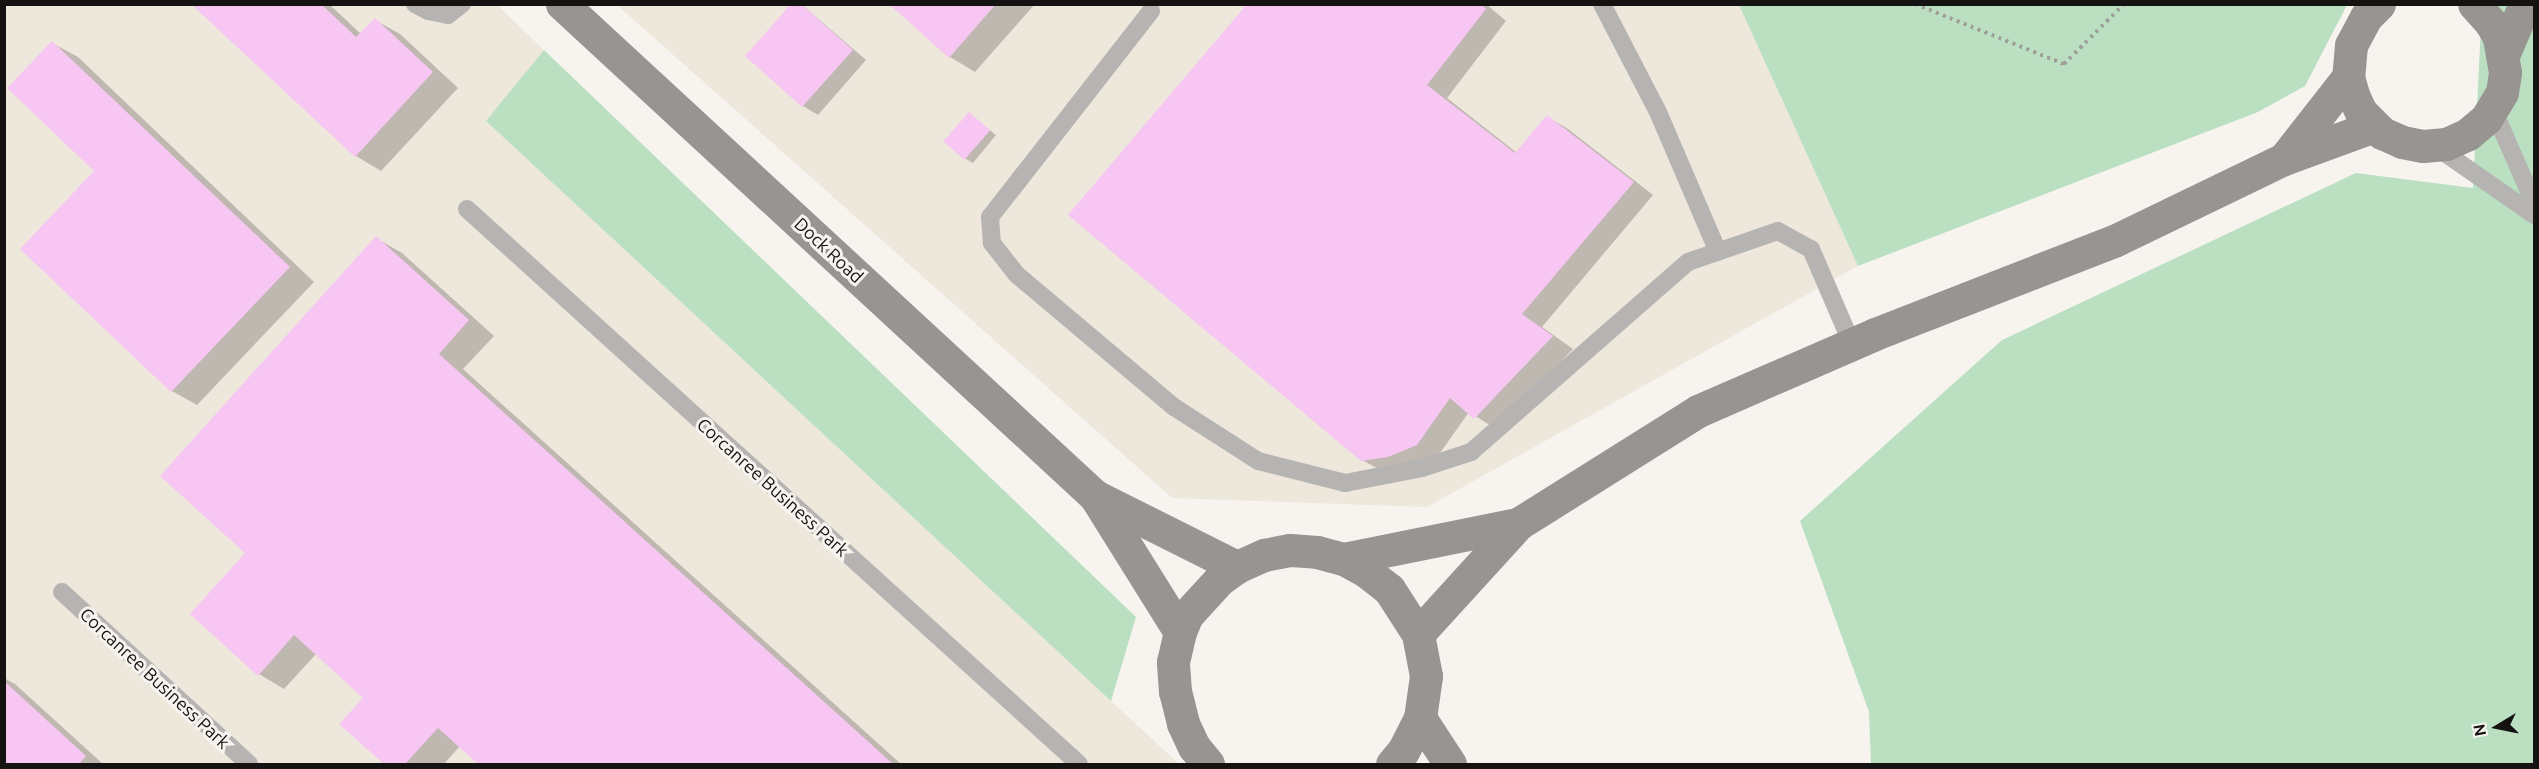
<!DOCTYPE html>
<html>
<head>
<meta charset="utf-8">
<style>
  body { margin:0 }
  #map { position:relative; width:2539px; height:769px; overflow:hidden; background:#f7f4ef; font-family:Ubuntu,sans-serif }
  div>[style] { position:absolute }
  [style*='--x'] { left:calc(var(--x)*1px); top:calc(var(--y)*1px); width:calc(var(--w)*1px); rotate:calc(var(--a)*1deg) }
  .built>* { inset:0; background:#eee7dc }
  .green>* { inset:0; background:#bae0c1 }
  .shadow>* { inset:0; background:#0003 }
  .building>* { inset:0; background:#f7c6f2; transform-origin:0 0 }
  .path>* { height:4px; margin-top:-2px; transform-origin:0; background:repeating-linear-gradient(90deg,#a09e9a 0 3px,transparent 0 7.5px) }
  .lane>* { height:18px; margin:-9px; padding:0 9px; transform-origin:9px; border-radius:9px; background:#b6b4b2 }
  .secondary>* { height:33px; margin:-16.5px; padding:0 16.5px; transform-origin:16.5px; border-radius:16.5px; background:#979492 }
  span { translate:-50% -50%; white-space:nowrap; text-align:center; line-height:1.15; -webkit-text-stroke:6px #f7f4ef; paint-order:stroke }
  .street-label { font-size:18px; color:#141312 }
  .frame { position:absolute; inset:0; border:6px solid #141312; pointer-events:none }
  .north { position:absolute; left:2467px; top:697px; width:60px; height:60px; -webkit-text-stroke:4px #f7f4ef; paint-order:stroke; rotate:260deg; font-size:16px; font-weight:700; line-height:24px; text-align:center; color:#141312 }
  .north::after { content:''; display:block; margin:auto; width:21px; height:27px; background:#141312; clip-path:polygon(50% 0,100% 100%,50% 72%,0 100%) }
</style>
</head>
<body>
<div id="map">
  <div class="built">
    <i style="clip-path:polygon(4px 5px,497px 5px,544px 50px,487px 122px,1179px 764px,5px 764px)"></i>
    <i style="clip-path:polygon(617px 5px,1739px 5px,1858px 266px,1427px 507px,1172px 498px)"></i>
  </div>
  <div class="green">
    <i style="clip-path:polygon(1739px 5px,2347px 5px,2305px 86px,2258px 112px,1858px 266px)"></i>
    <i style="clip-path:polygon(2482px 5px,2534px 5px,2534px 764px,1871px 764px,1869px 712px,1800px 521px,2002px 340px,2356px 173px,2473px 188px)"></i>
    <i style="clip-path:polygon(544px 50px,1136px 617px,1111px 701px,486px 121px)"></i>
  </div>
  <div class="shadow">
    <i style="clip-path:polygon(194px 4px,329px 4px,361px 34px,375px 20px,400px 34px,458px 88px,381px 171px,356px 156px)"></i>
    <i style="clip-path:polygon(801px 4px,866px 60px,818px 115px,803px 106px,747px 56px)"></i>
    <i style="clip-path:polygon(891px 4px,1035px 4px,975px 72px,950px 57px)"></i>
    <i style="clip-path:polygon(1249px 4px,1486px 4px,1506px 21px,1447px 98px,1517px 153px,1548px 117px,1568px 129px,1653px 195px,1542px 327px,1573px 349px,1496px 429px,1469px 412px,1438px 456px,1384px 472px,1362px 460px)"></i>
    <i style="clip-path:polygon(52px 43px,78px 57px,314px 282px,197px 405px,172px 391px)"></i>
    <i style="clip-path:polygon(969px 114px,996px 135px,973px 163px,966px 159px)"></i>
    <i style="clip-path:polygon(376px 238px,402px 253px,494px 336px,463px 369px,901px 764px,480px 764px,460px 746px,444px 764px,386px 764px,342px 724px,365px 698px,317px 653px,284px 689px,259px 674px,247px 553px)"></i>
    <i style="clip-path:polygon(4px 678px,15px 684px,103px 764px,4px 764px)"></i>
  </div>
  <div class="building">
    <i style="clip-path:polygon(191px 4px,321px 4px,356px 37px,375px 18px,433px 72px,355px 157px)"></i>
    <i style="clip-path:polygon(791px 4px,801px 4px,853px 50px,802px 107px,745px 56px)"></i>
    <i style="clip-path:polygon(889px 4px,996px 4px,949px 58px)"></i>
    <i style="clip-path:polygon(1247px 4px,1481px 4px,1486px 9px,1427px 85px,1515px 153px,1547px 115px,1634px 182px,1522px 314px,1553px 336px,1474px 419px,1450px 398px,1417px 445px,1388px 457px,1361px 461px,1068px 215px)"></i>
    <i style="clip-path:polygon(52px 41px,290px 267px,171px 392px,20px 249px,94px 171px,7px 88px)"></i>
    <i style="left:969px;top:112px;width:28px;height:39px;rotate:41deg"></i>
    <i style="clip-path:polygon(376px 236px,469px 320px,439px 354px,893px 764px,478px 764px,438px 728px,405px 764px,384px 764px,339px 724px,363px 698px,294px 635px,258px 676px,190px 614px,245px 553px,160px 476px)"></i>
    <i style="clip-path:polygon(4px 681px,86px 756px,79px 764px,4px 764px)"></i>
  </div>
  <div class="path">
    <i style="--x:1915;--y:4;--w:161;--a:21.9"></i>
    <i style="--x:2064;--y:64;--w:85;--a:-45"></i>
  </div>
  <div class="lane">
    <i style="--x:415;--y:4;--w:15;--a:28"></i>
    <i style="--x:428;--y:11;--w:20;--a:11"></i>
    <i style="--x:448;--y:15;--w:18;--a:-38"></i>
    <i style="--x:1602;--y:4;--w:122;--a:62.6"></i>
    <i style="--x:1658;--y:112;--w:152;--a:66.8"></i>
    <i style="--x:1151;--y:11;--w:261;--a:128"></i>
    <i style="--x:990;--y:217;--w:26;--a:86"></i>
    <i style="--x:992;--y:243;--w:39;--a:52"></i>
    <i style="--x:1016;--y:274;--w:207;--a:40.1"></i>
    <i style="--x:1174;--y:407;--w:100;--a:32.7"></i>
    <i style="--x:1258;--y:461;--w:90;--a:14.2"></i>
    <i style="--x:1345;--y:483;--w:78;--a:-11"></i>
    <i style="--x:1422;--y:468;--w:52;--a:-18.1"></i>
    <i style="--x:1471;--y:452;--w:288;--a:-41.2"></i>
    <i style="--x:1688;--y:262;--w:95;--a:-19"></i>
    <i style="--x:1778;--y:231;--w:38;--a:29"></i>
    <i style="--x:1811;--y:249;--w:103;--a:66.7"></i>
    <i style="--x:2493;--y:109;--w:103;--a:66.4"></i>
    <i style="--x:2435;--y:146;--w:121;--a:34.9"></i>
    <i style="--x:467;--y:209;--w:826;--a:42.2"></i>
    <i style="--x:62;--y:592;--w:254;--a:42.6"></i>
  </div>
  <div class="secondary">
    <i style="--x:562;--y:4;--w:725;--a:42.71"></i>
    <i style="--x:1095;--y:496;--w:160;--a:58"></i>
    <i style="--x:2379;--y:4;--w:18;--a:135"></i>
    <i style="--x:2366;--y:17;--w:32;--a:118"></i>
    <i style="--x:2351;--y:45;--w:32;--a:95"></i>
    <i style="--x:2348;--y:77;--w:19;--a:74"></i>
    <i style="--x:2353;--y:95;--w:19;--a:65"></i>
    <i style="--x:2361;--y:112;--w:30;--a:45"></i>
    <i style="--x:2382;--y:133;--w:22;--a:24"></i>
    <i style="--x:2402;--y:142;--w:21;--a:11"></i>
    <i style="--x:2423;--y:146;--w:23;--a:-5"></i>
    <i style="--x:2446;--y:144;--w:24;--a:-24"></i>
    <i style="--x:2468;--y:134;--w:23;--a:-40"></i>
    <i style="--x:2486;--y:119;--w:31;--a:-59"></i>
    <i style="--x:2502;--y:92;--w:20;--a:-81"></i>
    <i style="--x:2505;--y:72;--w:36;--a:-100"></i>
    <i style="--x:2499;--y:37;--w:16;--a:-120"></i>
    <i style="--x:2491;--y:23;--w:25;--a:-132"></i>
    <i style="--x:2504;--y:53;--w:53;--a:-66.8"></i>
    <i style="--x:2284;--y:159;--w:104;--a:-52"></i>
    <i style="--x:1095;--y:496;--w:159;--a:26.6"></i>
    <i style="--x:1344;--y:559;--w:177;--a:-11.4"></i>
    <i style="--x:1418;--y:634;--w:149;--a:-47.7"></i>
    <i style="--x:1518;--y:524;--w:213;--a:-32.1"></i>
    <i style="--x:1698;--y:411;--w:193;--a:-23.5"></i>
    <i style="--x:1875;--y:334;--w:256;--a:-21.3"></i>
    <i style="--x:2114;--y:241;--w:189;--a:-25.8"></i>
    <i style="--x:2284;--y:159;--w:96;--a:-20.1"></i>
    <i style="--x:1420;--y:718;--w:55;--a:56.9"></i>
    <i style="--x:1208;--y:764;--w:22;--a:-129"></i>
    <i style="--x:1194;--y:747;--w:26;--a:-115"></i>
    <i style="--x:1183;--y:723;--w:32;--a:-104"></i>
    <i style="--x:1175;--y:692;--w:30;--a:-94"></i>
    <i style="--x:1173;--y:662;--w:31;--a:-77"></i>
    <i style="--x:1180;--y:632;--w:18;--a:-68"></i>
    <i style="--x:1187;--y:615;--w:47;--a:-47.6"></i>
    <i style="--x:1219;--y:580;--w:22;--a:-36"></i>
    <i style="--x:1237;--y:567;--w:30;--a:-24"></i>
    <i style="--x:1264;--y:555;--w:26;--a:-11"></i>
    <i style="--x:1290;--y:550;--w:27;--a:4"></i>
    <i style="--x:1317;--y:552;--w:28;--a:15"></i>
    <i style="--x:1344;--y:559;--w:26;--a:29"></i>
    <i style="--x:1367;--y:572;--w:28;--a:38"></i>
    <i style="--x:1389;--y:589;--w:54;--a:57.2"></i>
    <i style="--x:1418;--y:634;--w:43;--a:79.2"></i>
    <i style="--x:1426;--y:676;--w:42;--a:98.1"></i>
    <i style="--x:1420;--y:718;--w:37;--a:117"></i>
    <i style="--x:1403;--y:751;--w:17;--a:130"></i>
  </div>
  <div class="street-label">
    <span style="left:829px;top:250px;rotate:43deg">Dock Road</span>
    <span style="left:773px;top:487px;rotate:42deg">Corcanree Business Park</span>
    <span style="left:155px;top:678px;rotate:43deg">Corcanree Business Park</span>
  </div>
  <div class="frame"></div>
  <div class="north">N</div>
</div>
</body>
</html>
